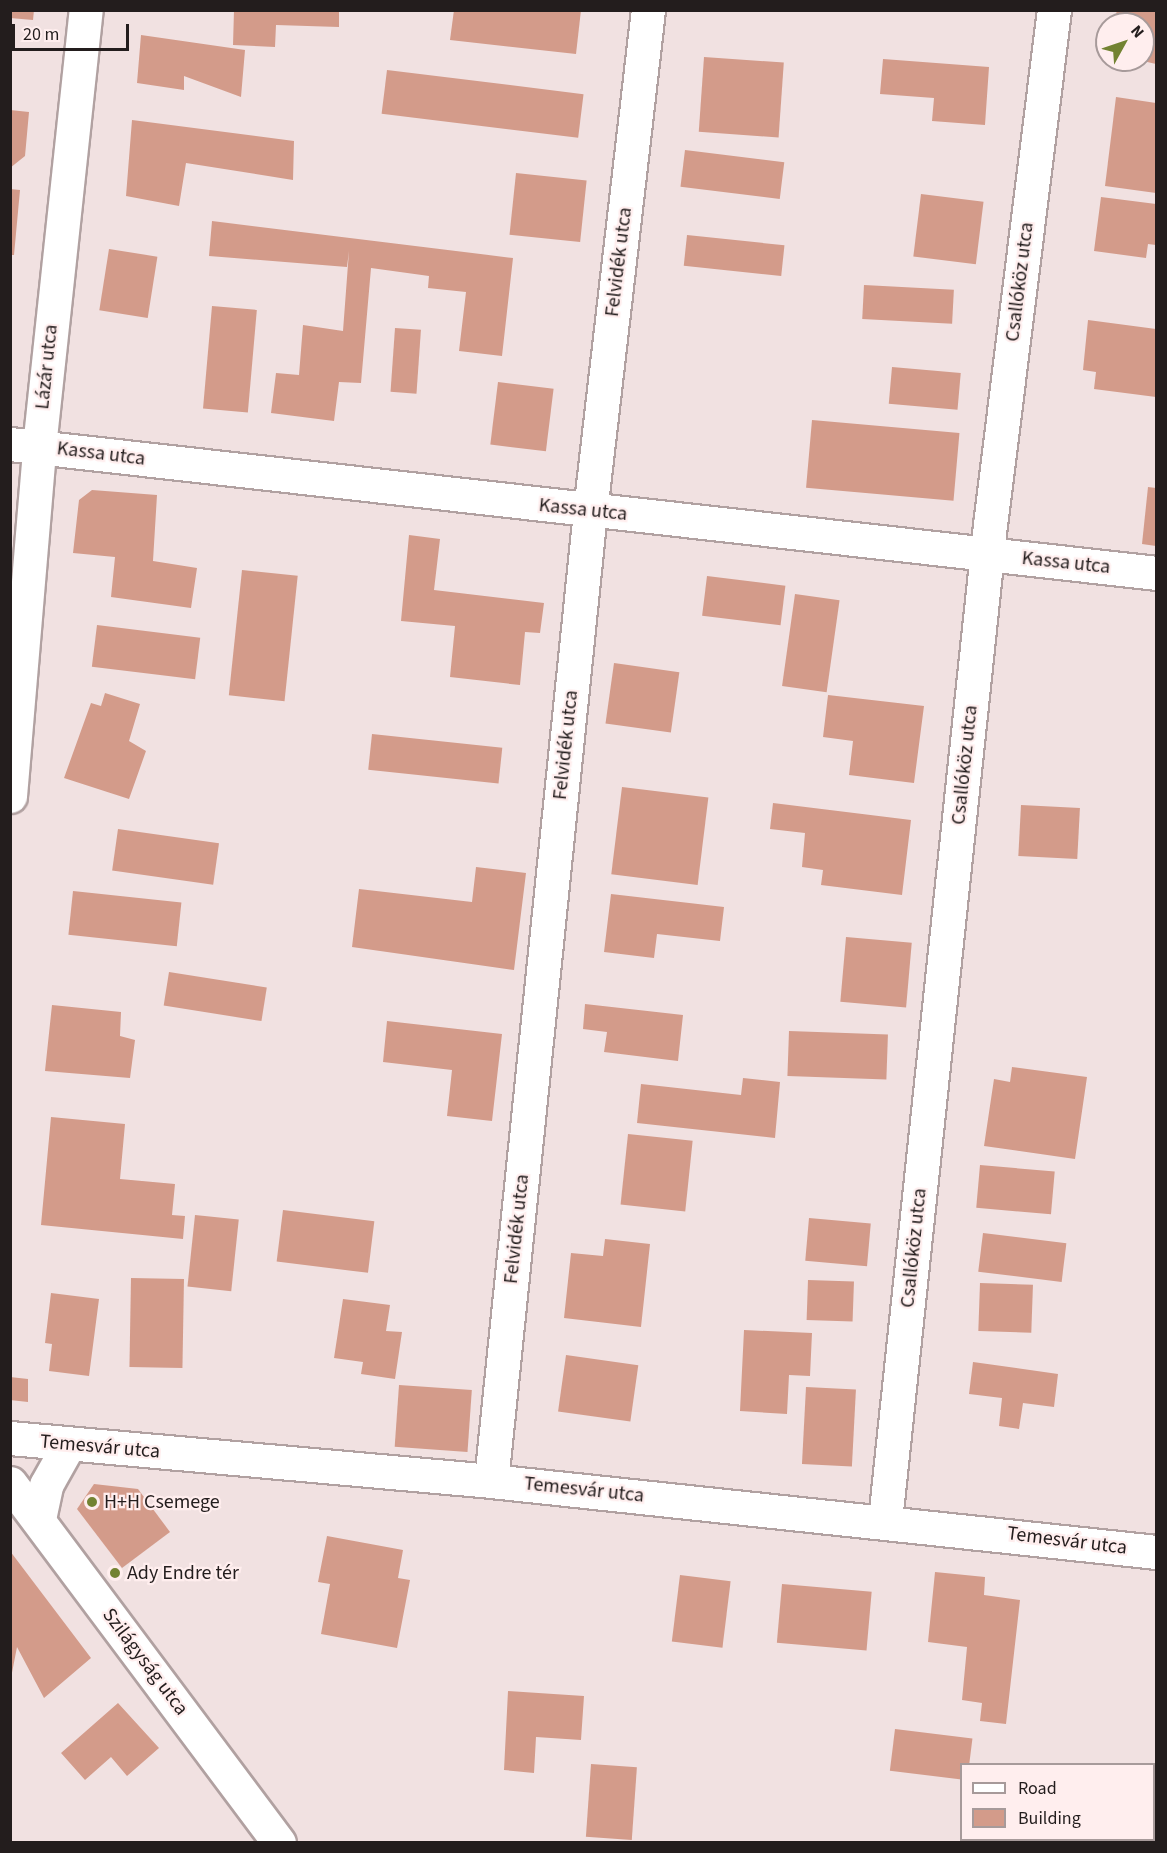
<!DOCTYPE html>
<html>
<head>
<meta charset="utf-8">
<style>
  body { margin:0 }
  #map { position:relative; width:1167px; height:1853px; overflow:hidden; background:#f1e1e1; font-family:"Source Sans 3",sans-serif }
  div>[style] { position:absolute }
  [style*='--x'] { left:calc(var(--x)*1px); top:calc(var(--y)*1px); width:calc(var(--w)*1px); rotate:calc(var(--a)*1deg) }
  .building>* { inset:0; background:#d39b8a; transform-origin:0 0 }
  .roads { filter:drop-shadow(2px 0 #b1a1a1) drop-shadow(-2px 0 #b1a1a1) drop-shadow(0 2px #b1a1a1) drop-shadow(0 -2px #b1a1a1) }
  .minor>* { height:33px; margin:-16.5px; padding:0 16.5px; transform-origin:16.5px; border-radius:16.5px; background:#fff }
  .tertiary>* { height:33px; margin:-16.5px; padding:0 16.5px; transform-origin:16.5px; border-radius:16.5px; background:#fff }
  .dots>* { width:16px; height:16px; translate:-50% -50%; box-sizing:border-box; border:3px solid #fee; border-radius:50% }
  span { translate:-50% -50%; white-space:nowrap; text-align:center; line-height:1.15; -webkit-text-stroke:4.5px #fee; paint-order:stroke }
  .street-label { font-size:20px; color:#231d1d }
  .poi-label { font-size:20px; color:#231d1d }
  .left { translate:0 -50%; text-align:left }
  .frame { position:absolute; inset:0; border:12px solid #231d1d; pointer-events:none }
  .legend { position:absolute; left:960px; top:1763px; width:195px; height:78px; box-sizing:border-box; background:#fee; border:2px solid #a79a9a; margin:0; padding:8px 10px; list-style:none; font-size:18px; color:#231d1d }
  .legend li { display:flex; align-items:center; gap:12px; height:30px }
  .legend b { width:30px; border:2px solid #a79a9a }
  .north { position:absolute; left:1095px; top:12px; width:60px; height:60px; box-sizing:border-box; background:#fee; border:2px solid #a79a9a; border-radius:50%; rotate:50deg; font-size:16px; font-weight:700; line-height:24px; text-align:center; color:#231d1d }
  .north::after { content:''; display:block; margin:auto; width:21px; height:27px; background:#738332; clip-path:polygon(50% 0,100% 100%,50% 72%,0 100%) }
  .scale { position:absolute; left:12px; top:24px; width:117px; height:27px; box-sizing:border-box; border:3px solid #231d1d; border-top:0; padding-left:8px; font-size:18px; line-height:21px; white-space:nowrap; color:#231d1d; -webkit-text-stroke:4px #fee; paint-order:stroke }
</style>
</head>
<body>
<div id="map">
  <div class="building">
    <i style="clip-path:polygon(10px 10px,34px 10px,33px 20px,10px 18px)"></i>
    <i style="clip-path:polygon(234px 10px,339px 10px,339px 27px,276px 25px,275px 47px,233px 45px)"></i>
    <i style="clip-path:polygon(454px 10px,581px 10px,576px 54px,450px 40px)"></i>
    <i style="clip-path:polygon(1117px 10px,1156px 10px,1156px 64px,1143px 61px,1143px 24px,1114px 24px)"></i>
    <i style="clip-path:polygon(141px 35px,245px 50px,241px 97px,184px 76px,184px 90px,137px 83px)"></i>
    <i style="left:704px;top:57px;width:80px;height:75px;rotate:4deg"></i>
    <i style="clip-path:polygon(883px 59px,989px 67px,985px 125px,932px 121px,934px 98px,880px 94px)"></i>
    <i style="left:387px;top:70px;width:198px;height:44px;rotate:7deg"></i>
    <i style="clip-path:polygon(1116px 97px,1156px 103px,1156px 193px,1105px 186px)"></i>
    <i style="clip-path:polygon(10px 110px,29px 112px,25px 156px,10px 168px)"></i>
    <i style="clip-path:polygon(132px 120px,294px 141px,293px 180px,186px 163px,179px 206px,126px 196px)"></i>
    <i style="left:685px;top:150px;width:100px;height:37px;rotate:7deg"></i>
    <i style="left:516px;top:173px;width:71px;height:62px;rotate:6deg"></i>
    <i style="clip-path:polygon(10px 189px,20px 190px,14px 255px,10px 255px)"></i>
    <i style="left:921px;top:194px;width:63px;height:63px;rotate:7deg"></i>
    <i style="clip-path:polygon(1101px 197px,1156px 204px,1156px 245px,1148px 244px,1146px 258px,1094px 251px)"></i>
    <i style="clip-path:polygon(212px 221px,513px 258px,502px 356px,459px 351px,466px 292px,428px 288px,429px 276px,371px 268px,361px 383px,339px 382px,334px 421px,271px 413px,276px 373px,299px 375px,303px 325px,343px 331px,349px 251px,347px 267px,209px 256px)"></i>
    <i style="left:687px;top:235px;width:98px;height:31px;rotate:6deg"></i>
    <i style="left:109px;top:249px;width:49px;height:62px;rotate:9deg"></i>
    <i style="left:864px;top:285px;width:90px;height:34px;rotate:3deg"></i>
    <i style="left:212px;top:306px;width:45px;height:103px;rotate:5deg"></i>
    <i style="clip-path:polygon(1088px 320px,1156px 329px,1156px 397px,1094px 389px,1096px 372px,1083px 370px)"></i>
    <i style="left:395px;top:328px;width:26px;height:64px;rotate:4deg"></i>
    <i style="left:892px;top:367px;width:69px;height:37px;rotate:5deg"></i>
    <i style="left:498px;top:382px;width:56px;height:63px;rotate:7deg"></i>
    <i style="left:812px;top:420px;width:148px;height:68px;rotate:5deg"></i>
    <i style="clip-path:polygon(1148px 487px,1156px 488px,1156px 546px,1142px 544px)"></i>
    <i style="clip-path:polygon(92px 490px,157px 495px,153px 561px,197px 568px,191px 608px,111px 597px,115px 557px,73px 553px,79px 500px)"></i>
    <i style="clip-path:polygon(409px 535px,440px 539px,434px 590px,544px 603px,540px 633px,525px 632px,520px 685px,450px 677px,455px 626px,401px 621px)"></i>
    <i style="left:242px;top:570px;width:56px;height:126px;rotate:6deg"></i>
    <i style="left:707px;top:576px;width:79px;height:40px;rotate:7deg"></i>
    <i style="left:795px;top:594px;width:45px;height:93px;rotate:8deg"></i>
    <i style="left:97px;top:625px;width:104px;height:42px;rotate:7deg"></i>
    <i style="left:614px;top:663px;width:66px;height:61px;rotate:8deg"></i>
    <i style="clip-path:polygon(105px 693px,140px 704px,129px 741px,146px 751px,129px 799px,64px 778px,91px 703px,101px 706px)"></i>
    <i style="clip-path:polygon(828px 695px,924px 706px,914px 783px,849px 775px,853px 741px,823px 737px)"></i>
    <i style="left:372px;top:734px;width:131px;height:36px;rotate:6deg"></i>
    <i style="left:622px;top:787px;width:87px;height:88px;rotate:7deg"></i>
    <i style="clip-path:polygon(773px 803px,911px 820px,902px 895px,821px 885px,823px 870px,802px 867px,805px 833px,770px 829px)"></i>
    <i style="left:1021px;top:805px;width:59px;height:51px;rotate:3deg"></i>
    <i style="left:118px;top:829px;width:102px;height:42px;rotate:8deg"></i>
    <i style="clip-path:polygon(476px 867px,526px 873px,514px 970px,352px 947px,359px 889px,472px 902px)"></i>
    <i style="left:73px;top:891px;width:109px;height:44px;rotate:6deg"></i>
    <i style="clip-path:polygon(611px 894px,724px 907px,720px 941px,657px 934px,654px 958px,604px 952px)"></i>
    <i style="left:846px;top:937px;width:66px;height:65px;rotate:5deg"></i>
    <i style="left:169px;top:972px;width:99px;height:34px;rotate:9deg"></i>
    <i style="clip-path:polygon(585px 1004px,683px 1015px,678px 1061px,604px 1052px,607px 1032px,583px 1029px)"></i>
    <i style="clip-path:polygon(52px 1005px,121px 1012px,120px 1036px,135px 1040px,130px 1078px,45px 1071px)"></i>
    <i style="clip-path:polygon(387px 1021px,502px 1034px,492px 1121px,447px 1116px,452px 1070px,383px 1062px)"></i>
    <i style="left:789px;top:1031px;width:99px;height:45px;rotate:2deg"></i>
    <i style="clip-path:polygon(1012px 1067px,1087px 1077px,1075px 1159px,984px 1146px,994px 1079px,1010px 1082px)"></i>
    <i style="clip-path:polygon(743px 1078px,780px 1082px,775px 1138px,637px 1123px,641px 1084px,741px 1095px)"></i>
    <i style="clip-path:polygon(51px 1117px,125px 1124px,120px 1179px,175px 1184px,172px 1215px,185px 1216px,183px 1239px,41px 1225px)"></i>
    <i style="left:628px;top:1134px;width:65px;height:71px;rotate:6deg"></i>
    <i style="left:980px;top:1165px;width:75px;height:43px;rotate:5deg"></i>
    <i style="left:283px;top:1210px;width:92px;height:52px;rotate:7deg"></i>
    <i style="left:195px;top:1215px;width:44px;height:72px;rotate:6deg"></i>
    <i style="left:809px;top:1218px;width:62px;height:43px;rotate:5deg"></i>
    <i style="left:983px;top:1233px;width:84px;height:39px;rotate:7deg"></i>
    <i style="clip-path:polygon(605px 1239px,650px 1244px,641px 1327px,564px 1318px,571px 1253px,603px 1256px)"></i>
    <i style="left:131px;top:1278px;width:53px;height:89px;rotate:1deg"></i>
    <i style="left:808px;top:1280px;width:46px;height:40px;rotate:2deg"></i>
    <i style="left:980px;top:1283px;width:53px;height:48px;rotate:2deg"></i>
    <i style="clip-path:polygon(51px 1293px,99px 1299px,89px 1376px,49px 1371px,52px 1344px,45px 1343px)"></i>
    <i style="clip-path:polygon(343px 1299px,390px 1305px,386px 1331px,402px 1332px,395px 1379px,361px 1374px,363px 1362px,334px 1358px)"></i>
    <i style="clip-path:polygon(744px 1330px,812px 1333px,810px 1376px,789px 1375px,787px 1414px,740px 1411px)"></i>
    <i style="left:566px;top:1355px;width:73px;height:57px;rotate:8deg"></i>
    <i style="clip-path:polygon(973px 1362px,1058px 1374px,1054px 1407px,1023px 1403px,1019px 1429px,999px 1426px,1002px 1398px,969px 1394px)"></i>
    <i style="clip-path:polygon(10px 1377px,28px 1379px,28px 1402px,10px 1400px)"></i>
    <i style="left:399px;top:1385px;width:73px;height:62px;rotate:4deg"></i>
    <i style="left:806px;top:1387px;width:50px;height:77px;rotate:3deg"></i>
    <i style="clip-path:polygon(94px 1484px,138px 1489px,170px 1532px,122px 1568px,77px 1509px)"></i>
    <i style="clip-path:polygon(327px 1536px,403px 1550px,398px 1578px,410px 1580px,397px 1648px,321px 1634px,330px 1584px,318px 1582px)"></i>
    <i style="clip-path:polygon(10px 1551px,91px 1658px,44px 1698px,17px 1647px,10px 1683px)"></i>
    <i style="clip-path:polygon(935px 1572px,985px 1577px,984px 1595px,1020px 1600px,1006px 1724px,980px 1721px,982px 1703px,962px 1700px,967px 1647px,928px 1642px)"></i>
    <i style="left:680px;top:1575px;width:51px;height:67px;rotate:7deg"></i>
    <i style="left:782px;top:1584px;width:90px;height:59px;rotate:5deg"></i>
    <i style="clip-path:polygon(508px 1691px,584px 1696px,581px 1740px,536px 1737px,534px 1773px,504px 1770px)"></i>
    <i style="clip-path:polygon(118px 1703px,159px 1748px,127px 1776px,111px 1757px,85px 1780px,61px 1753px)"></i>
    <i style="left:895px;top:1729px;width:78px;height:42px;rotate:7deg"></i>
    <i style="left:591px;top:1764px;width:46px;height:73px;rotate:4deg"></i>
    <i style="clip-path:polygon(1154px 1771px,1156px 1842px,1097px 1842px,1154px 1840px)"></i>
  </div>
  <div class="roads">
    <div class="minor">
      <i style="--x:10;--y:444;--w:1153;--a:6.42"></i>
      <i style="--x:10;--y:796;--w:350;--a:-85.2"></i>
      <i style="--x:39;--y:447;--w:440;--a:-83.9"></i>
      <i style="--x:491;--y:1481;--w:975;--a:-84.17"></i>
      <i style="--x:590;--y:511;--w:504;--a:-83.4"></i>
      <i style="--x:885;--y:1520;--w:1001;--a:-83.98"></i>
      <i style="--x:990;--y:525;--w:519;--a:-82.92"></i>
    </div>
    <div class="tertiary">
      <i style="--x:10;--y:1438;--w:483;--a:5.1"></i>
      <i style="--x:491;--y:1481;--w:669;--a:6.09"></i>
      <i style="--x:10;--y:1483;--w:449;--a:53.2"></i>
      <i style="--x:39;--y:1519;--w:35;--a:-78"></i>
      <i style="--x:46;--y:1485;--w:47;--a:-60.7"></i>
    </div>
  </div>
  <div class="dots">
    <i style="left:92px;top:1502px;background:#738332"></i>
    <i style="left:115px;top:1573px;background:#738332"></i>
  </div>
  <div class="street-label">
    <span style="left:619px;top:262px;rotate:-83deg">Felvidék utca</span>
    <span style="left:1020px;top:282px;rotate:-83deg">Csallóköz utca</span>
    <span style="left:47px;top:367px;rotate:-84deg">Lázár utca</span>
    <span style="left:101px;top:454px;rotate:7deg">Kassa utca</span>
    <span style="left:583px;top:510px;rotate:6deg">Kassa utca</span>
    <span style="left:1066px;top:563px;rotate:6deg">Kassa utca</span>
    <span style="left:566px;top:745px;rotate:-84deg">Felvidék utca</span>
    <span style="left:965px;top:765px;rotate:-84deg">Csallóköz utca</span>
    <span style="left:517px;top:1229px;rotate:-84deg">Felvidék utca</span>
    <span style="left:914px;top:1248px;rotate:-84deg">Csallóköz utca</span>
    <span style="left:100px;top:1447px;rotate:5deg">Temesvár utca</span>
    <span style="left:584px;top:1490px;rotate:6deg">Temesvár utca</span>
    <span style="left:1067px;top:1541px;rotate:7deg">Temesvár utca</span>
    <span style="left:145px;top:1662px;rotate:53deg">Szilágyság utca</span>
  </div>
  <div class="poi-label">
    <span class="left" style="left:104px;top:1502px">H+H Csemege</span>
    <span class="left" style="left:127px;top:1573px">Ady Endre tér</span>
  </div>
  <div class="frame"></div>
  <ul class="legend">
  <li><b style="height:8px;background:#fff"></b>Road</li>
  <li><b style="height:16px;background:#d39b8a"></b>Building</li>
  </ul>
  <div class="north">N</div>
  <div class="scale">20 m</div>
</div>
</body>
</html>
